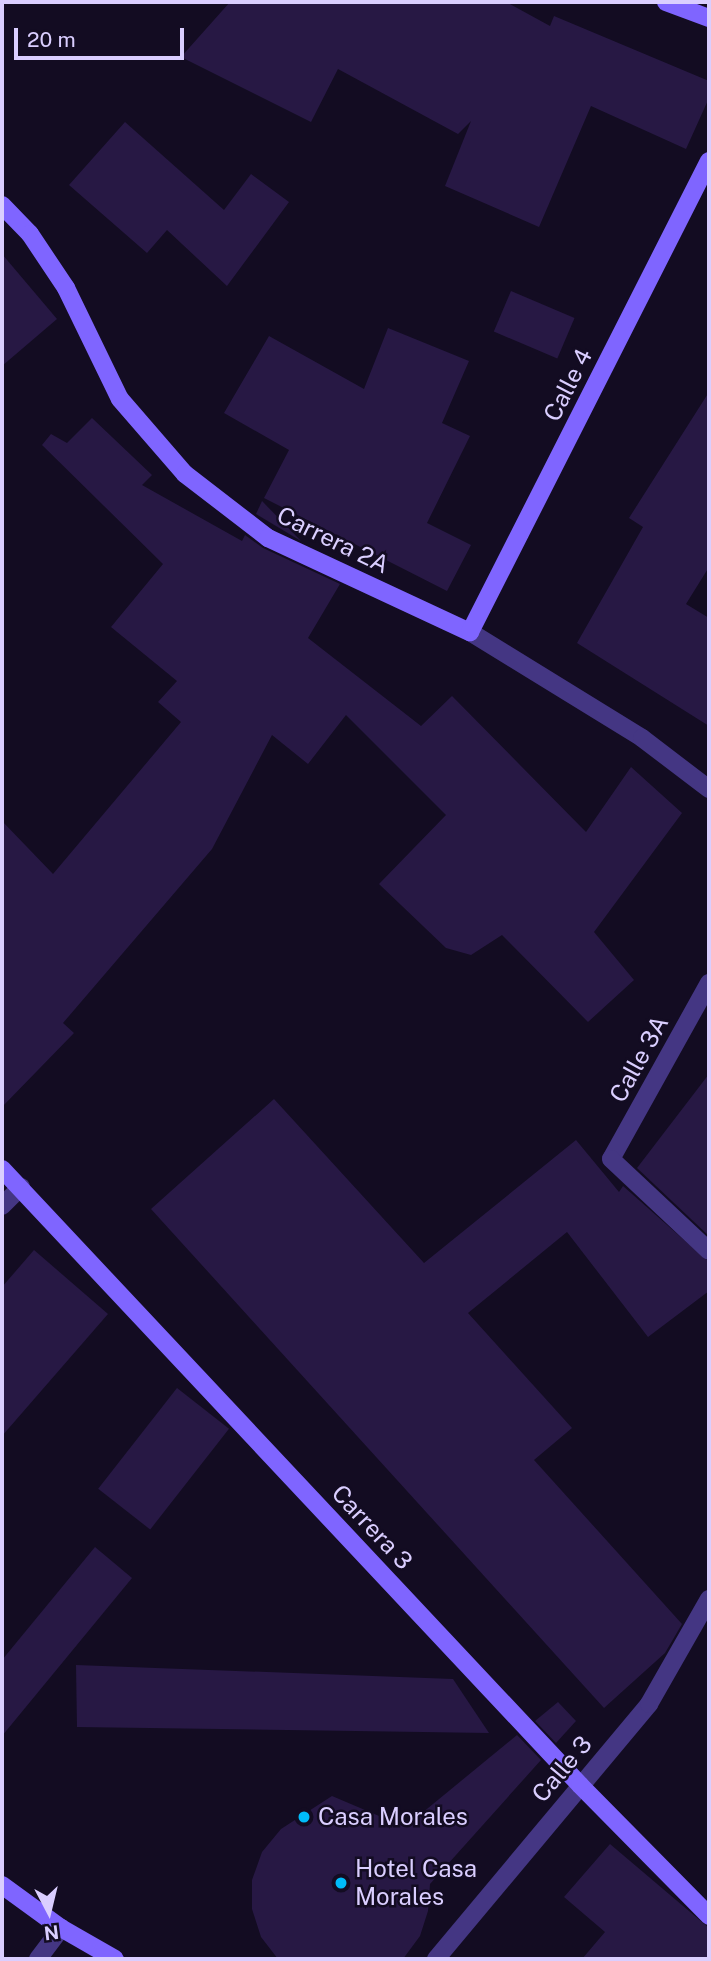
<!DOCTYPE html>
<html>
<head>
<meta charset="utf-8">
<style>
  body { margin:0 }
  #map { position:relative; width:711px; height:1961px; overflow:hidden; background:#130c22; font-family:"Public Sans",sans-serif }
  div>[style] { position:absolute }
  [style*='--x'] { left:calc(var(--x)*1px); top:calc(var(--y)*1px); width:calc(var(--w)*1px); rotate:calc(var(--a)*1deg) }
  .building>* { inset:0; background:#271844; transform-origin:0 0 }
  .street>* { height:18px; margin:-9px; padding:0 9px; transform-origin:9px; border-radius:9px; background:#443683 }
  .secondary>* { height:18px; margin:-9px; padding:0 9px; transform-origin:9px; border-radius:9px; background:#7f65ff }
  .dots>* { width:19px; height:19px; translate:-50% -50%; box-sizing:border-box; border:4px solid #130c22; border-radius:50% }
  span { translate:-50% -50%; white-space:nowrap; text-align:center; line-height:1.15; -webkit-text-stroke:5px #130c22; paint-order:stroke }
  .street-label { font-size:24px; color:#daceff }
  .poi-label { font-size:24px; color:#daceff }
  .left { translate:0 -50%; text-align:left }
  .frame { position:absolute; inset:0; border:4px solid #daceff; pointer-events:none }
  .north { position:absolute; left:14px; top:1877px; width:70px; height:70px; -webkit-text-stroke:5px #130c22; paint-order:stroke; rotate:173deg; font-size:19px; font-weight:700; line-height:28px; text-align:center; color:#daceff }
  .north::after { content:''; display:block; margin:auto; width:24px; height:32px; background:#daceff; clip-path:polygon(50% 0,100% 100%,50% 72%,0 100%) }
  .scale { position:absolute; left:14px; top:28px; width:170px; height:32px; box-sizing:border-box; border:4px solid #daceff; border-top:0; padding-left:9px; font-size:21px; line-height:24px; white-space:nowrap; color:#daceff; -webkit-text-stroke:5px #130c22; paint-order:stroke }
</style>
</head>
<body>
<div id="map">
  <div class="building">
    <i style="clip-path:polygon(230px 2px,506px 2px,550px 26px,554px 16px,709px 81px,709px 98px,686px 149px,591px 106px,539px 227px,445px 186px,471px 121px,458px 134px,338px 69px,311px 122px,181px 57px)"></i>
    <i style="clip-path:polygon(125px 122px,224px 210px,251px 174px,289px 202px,227px 286px,167px 230px,147px 253px,69px 185px)"></i>
    <i style="clip-path:polygon(2px 254px,57px 319px,2px 366px)"></i>
    <i style="left:511px;top:291px;width:69px;height:44px;rotate:23deg"></i>
    <i style="clip-path:polygon(388px 328px,469px 361px,442px 423px,470px 436px,427px 523px,471px 545px,447px 591px,264px 498px,289px 450px,224px 413px,269px 336px,364px 389px)"></i>
    <i style="clip-path:polygon(709px 392px,709px 567px,686px 604px,709px 618px,709px 726px,577px 643px,643px 527px,629px 518px)"></i>
    <i style="clip-path:polygon(92px 418px,152px 475px,142px 485px,242px 541px,245px 535px,263px 548px,340px 584px,308px 638px,421px 726px,452px 696px,586px 832px,631px 767px,682px 813px,594px 932px,634px 980px,588px 1022px,502px 935px,471px 955px,446px 948px,379px 884px,446px 815px,346px 715px,308px 764px,272px 735px,212px 849px,63px 1023px,74px 1033px,2px 1107px,2px 821px,53px 874px,181px 722px,158px 702px,177px 681px,111px 627px,163px 564px,42px 445px,51px 434px,67px 443px)"></i>
    <i style="clip-path:polygon(262px 501px,301px 541px,256px 514px)"></i>
    <i style="clip-path:polygon(709px 1074px,709px 1236px,637px 1168px)"></i>
    <i style="clip-path:polygon(274px 1099px,424px 1263px,576px 1140px,619px 1192px,623px 1186px,709px 1262px,709px 1291px,648px 1337px,567px 1232px,468px 1313px,572px 1428px,534px 1460px,682px 1624px,665px 1653px,604px 1708px,151px 1209px)"></i>
    <i style="clip-path:polygon(34px 1250px,108px 1314px,2px 1436px,2px 1287px)"></i>
    <i style="left:177px;top:1388px;width:66px;height:128px;rotate:38deg"></i>
    <i style="clip-path:polygon(95px 1547px,132px 1578px,2px 1736px,2px 1660px)"></i>
    <i style="clip-path:polygon(76px 1665px,453px 1679px,489px 1733px,77px 1727px)"></i>
    <i style="clip-path:polygon(558px 1702px,576px 1721px,556px 1743px,535px 1721px)"></i>
    <i style="clip-path:polygon(517px 1735px,541px 1760px,430px 1884px,428px 1911px,420px 1936px,403px 1959px,278px 1959px,261px 1937px,252px 1909px,252px 1880px,262px 1852px,281px 1829px,332px 1796px,405px 1827px)"></i>
    <i style="clip-path:polygon(610px 1844px,709px 1928px,709px 1959px,582px 1959px,605px 1932px,564px 1897px)"></i>
  </div>
  <div class="street">
    <i style="--x:470;--y:632;--w:202;--a:31.6"></i>
    <i style="--x:642;--y:738;--w:84;--a:37.3"></i>
    <i style="--x:709;--y:983;--w:201;--a:119.1"></i>
    <i style="--x:611;--y:1159;--w:134;--a:43.2"></i>
    <i style="--x:2;--y:1206;--w:27;--a:-45"></i>
    <i style="--x:38;--y:1959;--w:39;--a:-53"></i>
    <i style="--x:436;--y:1959;--w:332;--a:-50.1"></i>
    <i style="--x:649;--y:1704;--w:121;--a:-60.3"></i>
  </div>
  <div class="secondary">
    <i style="--x:666;--y:2;--w:46;--a:20.4"></i>
    <i style="--x:2;--y:205;--w:40;--a:46"></i>
    <i style="--x:30;--y:234;--w:65;--a:56.3"></i>
    <i style="--x:66;--y:288;--w:123;--a:64.1"></i>
    <i style="--x:120;--y:399;--w:99;--a:49.1"></i>
    <i style="--x:185;--y:474;--w:105;--a:37.6"></i>
    <i style="--x:268;--y:538;--w:223;--a:25"></i>
    <i style="--x:470;--y:632;--w:528;--a:-63.1"></i>
    <i style="--x:2;--y:1169;--w:845;--a:46.82"></i>
    <i style="--x:580;--y:1785;--w:184;--a:45.4"></i>
    <i style="--x:2;--y:1885;--w:73;--a:36.1"></i>
    <i style="--x:61;--y:1928;--w:62;--a:29.9"></i>
  </div>
  <div class="dots">
    <i style="left:304px;top:1817px;background:#00bbf9"></i>
    <i style="left:341px;top:1883px;background:#00bbf9"></i>
  </div>
  <div class="street-label">
    <span style="left:568px;top:385px;rotate:-63deg">Calle 4</span>
    <span style="left:333px;top:540px;rotate:26deg">Carrera 2A</span>
    <span style="left:639px;top:1059px;rotate:-61deg">Calle 3A</span>
    <span style="left:372px;top:1527px;rotate:47deg">Carrera 3</span>
    <span style="left:562px;top:1769px;rotate:-50deg">Calle 3</span>
  </div>
  <div class="poi-label">
    <span class="left" style="left:318px;top:1817px">Casa Morales</span>
    <span class="left" style="left:355px;top:1883px">Hotel Casa<br>Morales</span>
  </div>
  <div class="frame"></div>
  <div class="north">N</div>
  <div class="scale">20 m</div>
</div>
</body>
</html>
